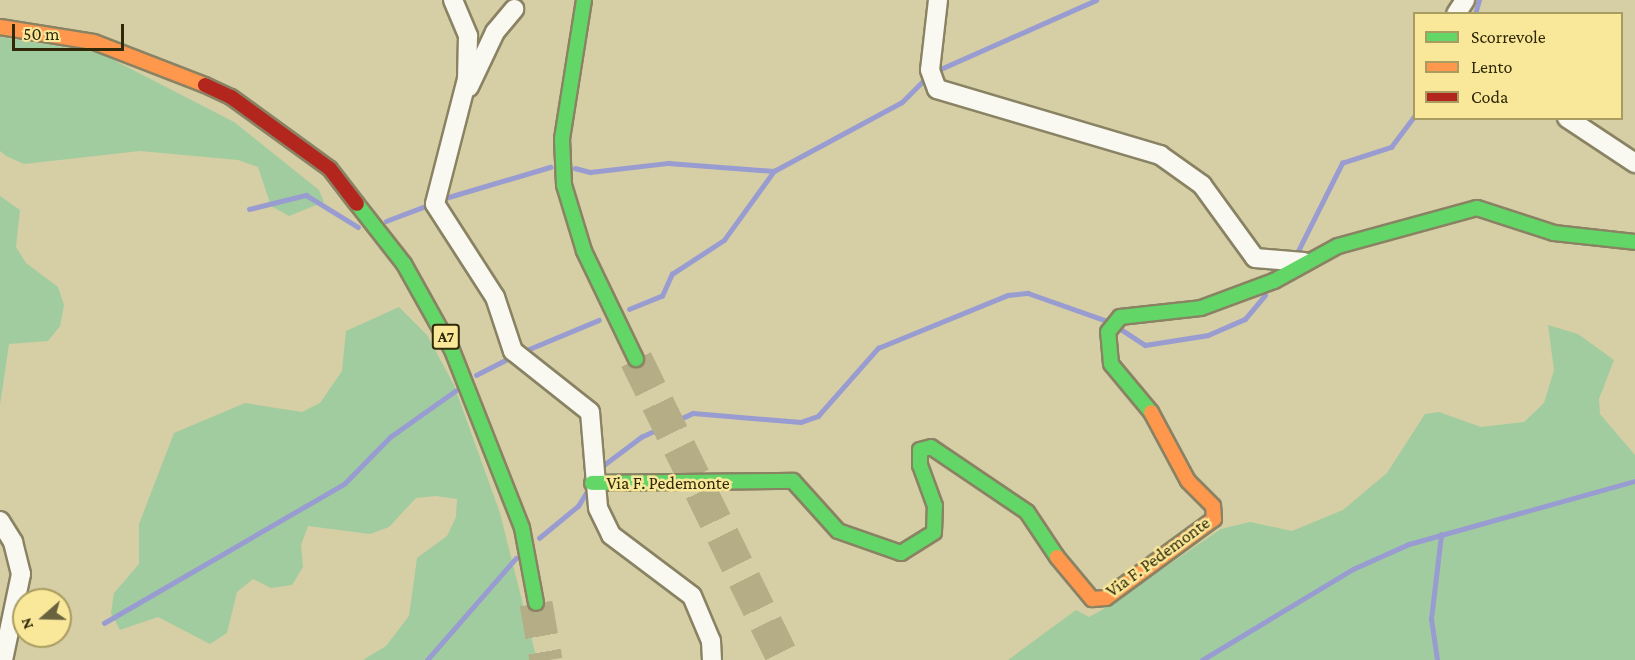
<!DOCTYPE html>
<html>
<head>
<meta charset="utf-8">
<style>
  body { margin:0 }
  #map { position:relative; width:1635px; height:660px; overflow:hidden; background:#d6cea4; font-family:"Crimson Pro",serif }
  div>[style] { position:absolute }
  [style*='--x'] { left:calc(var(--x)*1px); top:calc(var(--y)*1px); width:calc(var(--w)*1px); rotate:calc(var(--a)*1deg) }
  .green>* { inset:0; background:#a1cc9f }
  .stream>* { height:4.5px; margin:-2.25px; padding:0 2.25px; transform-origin:2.25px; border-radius:2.25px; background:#989cd1 }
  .highway-tunnel>* { height:33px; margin-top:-16.5px; transform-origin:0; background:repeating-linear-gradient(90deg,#b5ad85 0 33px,transparent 0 49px) }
  .roads { filter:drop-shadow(2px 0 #898364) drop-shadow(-2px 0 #898364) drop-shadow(0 2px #898364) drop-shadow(0 -2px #898364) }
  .street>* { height:18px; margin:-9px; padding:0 9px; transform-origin:9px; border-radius:9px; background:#f9f8f1 }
  .fast>* { height:14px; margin:-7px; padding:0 7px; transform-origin:7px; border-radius:7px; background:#63d668 }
  .slow>* { height:14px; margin:-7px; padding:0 7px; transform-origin:7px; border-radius:7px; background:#ff974d }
  .jam>* { height:14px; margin:-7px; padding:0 7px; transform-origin:7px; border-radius:7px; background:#b3261e }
  span { translate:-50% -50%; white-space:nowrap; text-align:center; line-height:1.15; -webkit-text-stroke:5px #f9e89a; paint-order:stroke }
  .shield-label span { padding:2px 4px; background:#f9e89a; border:2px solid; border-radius:4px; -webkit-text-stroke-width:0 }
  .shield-label { font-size:16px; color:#302908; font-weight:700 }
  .street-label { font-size:18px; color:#302908 }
  .legend { position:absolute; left:1413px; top:12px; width:210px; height:108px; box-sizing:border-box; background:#f9e89a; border:2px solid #a99c60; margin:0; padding:8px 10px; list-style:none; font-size:18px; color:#302908 }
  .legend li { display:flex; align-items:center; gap:12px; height:30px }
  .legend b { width:30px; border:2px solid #a99c60 }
  .north { position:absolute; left:12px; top:588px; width:60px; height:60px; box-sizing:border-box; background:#f9e89a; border:2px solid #a99c60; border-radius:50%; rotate:250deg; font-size:16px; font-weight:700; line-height:24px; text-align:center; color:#302908 }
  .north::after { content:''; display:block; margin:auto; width:21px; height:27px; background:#6a633f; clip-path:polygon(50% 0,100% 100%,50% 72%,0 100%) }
  .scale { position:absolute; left:12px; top:24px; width:112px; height:27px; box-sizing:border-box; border:3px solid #302908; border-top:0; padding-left:8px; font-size:18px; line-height:21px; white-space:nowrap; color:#302908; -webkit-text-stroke:4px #f9e89a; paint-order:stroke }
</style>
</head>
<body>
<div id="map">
  <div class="green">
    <i style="clip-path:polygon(0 37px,100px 53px,234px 122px,319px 190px,324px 202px,289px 216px,271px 206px,258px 167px,238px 160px,140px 151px,24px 164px,6px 156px,0 151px)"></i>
    <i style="clip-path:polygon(0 196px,20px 210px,16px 247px,26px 263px,58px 287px,64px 305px,60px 326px,48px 341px,9px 344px,0 405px)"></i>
    <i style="clip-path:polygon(399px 307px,427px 335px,454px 385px,500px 513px,537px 660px,363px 660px,386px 646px,409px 616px,417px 558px,447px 536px,456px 517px,457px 499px,436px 496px,416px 498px,389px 527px,370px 534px,308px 526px,301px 545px,303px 567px,292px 585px,271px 588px,253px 579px,237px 592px,227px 633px,210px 644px,158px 617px,120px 630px,111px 613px,114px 593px,139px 564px,139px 524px,174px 433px,245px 403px,302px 412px,320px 403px,342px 371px,346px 331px)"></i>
    <i style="clip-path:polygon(1548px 325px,1578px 334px,1614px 360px,1599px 399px,1600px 414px,1635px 455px,1635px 660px,1008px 660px,1076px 610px,1089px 617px,1102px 610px,1221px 529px,1250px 522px,1292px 531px,1343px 510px,1387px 473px,1425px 414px,1439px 412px,1481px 427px,1524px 422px,1544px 403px,1554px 370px)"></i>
  </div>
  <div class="stream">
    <i style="--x:1475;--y:14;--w:15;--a:-74"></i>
    <i style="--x:936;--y:71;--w:175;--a:-23.9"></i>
    <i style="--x:575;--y:168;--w:16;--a:15"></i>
    <i style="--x:590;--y:172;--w:79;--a:-6.6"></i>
    <i style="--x:668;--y:163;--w:106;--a:4.3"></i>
    <i style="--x:774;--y:171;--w:145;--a:-28.3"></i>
    <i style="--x:902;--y:102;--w:35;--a:-45"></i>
    <i style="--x:442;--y:199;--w:113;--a:-16.5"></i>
    <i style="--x:249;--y:209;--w:59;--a:-13.8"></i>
    <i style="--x:306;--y:195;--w:61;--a:31.6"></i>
    <i style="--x:386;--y:221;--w:48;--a:-20.7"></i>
    <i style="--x:1296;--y:255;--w:103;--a:-63.4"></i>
    <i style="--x:1342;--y:163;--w:52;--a:-18.1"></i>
    <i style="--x:1391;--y:147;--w:38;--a:-53"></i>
    <i style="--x:629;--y:309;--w:35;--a:-22"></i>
    <i style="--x:662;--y:296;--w:24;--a:-66"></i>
    <i style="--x:672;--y:274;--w:62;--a:-33.2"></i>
    <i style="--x:724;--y:240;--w:85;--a:-54.1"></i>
    <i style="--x:1119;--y:328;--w:31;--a:33"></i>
    <i style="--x:1145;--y:345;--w:64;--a:-9"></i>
    <i style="--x:1208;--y:335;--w:40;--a:-23.4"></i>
    <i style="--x:1245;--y:319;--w:31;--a:-50"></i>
    <i style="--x:522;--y:352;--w:83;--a:-22.6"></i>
    <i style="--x:476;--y:375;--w:39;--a:-27"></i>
    <i style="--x:601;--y:467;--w:50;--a:-36.9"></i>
    <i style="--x:641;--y:437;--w:57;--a:-24.8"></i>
    <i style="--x:693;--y:413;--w:108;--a:4.8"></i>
    <i style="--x:801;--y:422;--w:18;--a:-19"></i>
    <i style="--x:818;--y:416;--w:91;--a:-48.6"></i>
    <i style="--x:878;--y:348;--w:140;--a:-22.2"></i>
    <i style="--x:1008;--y:295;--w:20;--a:-6"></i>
    <i style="--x:1028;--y:293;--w:84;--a:19.5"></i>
    <i style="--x:539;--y:538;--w:50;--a:-39.4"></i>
    <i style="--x:578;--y:506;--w:19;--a:-58"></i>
    <i style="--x:104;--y:623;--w:277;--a:-30.1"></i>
    <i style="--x:344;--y:484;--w:66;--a:-45.6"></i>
    <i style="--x:390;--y:437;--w:80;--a:-35.3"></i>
    <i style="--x:427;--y:660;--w:135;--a:-48.9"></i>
    <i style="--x:1202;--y:660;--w:176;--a:-31.1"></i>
    <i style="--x:1353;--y:569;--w:61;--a:-24.1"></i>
    <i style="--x:1409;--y:544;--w:235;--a:-15.6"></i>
    <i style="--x:1437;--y:660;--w:41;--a:-98.3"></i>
    <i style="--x:1431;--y:619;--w:85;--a:-83.2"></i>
  </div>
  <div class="highway-tunnel">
    <i style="--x:636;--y:359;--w:335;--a:63.8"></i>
    <i style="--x:536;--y:603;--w:58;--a:80"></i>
  </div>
  <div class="roads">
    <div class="street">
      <i style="--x:453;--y:0;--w:39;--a:67"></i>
      <i style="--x:468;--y:36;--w:43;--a:91.3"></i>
      <i style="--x:467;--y:79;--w:129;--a:104.4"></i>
      <i style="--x:435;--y:204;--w:111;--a:57.2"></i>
      <i style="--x:495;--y:297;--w:57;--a:71.6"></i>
      <i style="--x:513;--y:351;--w:98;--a:38.4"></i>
      <i style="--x:590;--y:412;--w:96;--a:85.2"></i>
      <i style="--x:598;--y:508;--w:30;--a:64"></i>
      <i style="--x:611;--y:535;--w:101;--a:37"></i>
      <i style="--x:692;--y:596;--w:49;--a:67.1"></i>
      <i style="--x:711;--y:641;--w:19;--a:87"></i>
      <i style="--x:938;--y:0;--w:70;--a:96.5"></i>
      <i style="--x:930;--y:70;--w:20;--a:70"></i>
      <i style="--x:937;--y:89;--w:233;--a:16.5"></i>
      <i style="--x:1160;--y:155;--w:52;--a:35.5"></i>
      <i style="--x:1202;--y:185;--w:90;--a:54"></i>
      <i style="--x:1255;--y:258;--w:49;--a:4.7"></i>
      <i style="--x:1456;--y:14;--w:17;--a:-57"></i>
      <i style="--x:469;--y:87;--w:61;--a:-64.7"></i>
      <i style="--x:495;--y:32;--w:30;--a:-50"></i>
      <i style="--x:1567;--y:118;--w:82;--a:33.5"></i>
      <i style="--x:0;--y:521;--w:25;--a:58"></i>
      <i style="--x:13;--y:542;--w:33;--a:76"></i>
      <i style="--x:21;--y:574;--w:88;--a:101.8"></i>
    </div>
    <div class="fast">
      <i style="--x:584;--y:0;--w:141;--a:99"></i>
      <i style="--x:562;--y:139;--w:46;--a:87.5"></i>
      <i style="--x:564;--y:185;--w:69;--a:73.1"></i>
      <i style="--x:584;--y:251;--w:120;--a:64.3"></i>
      <i style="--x:357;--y:204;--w:76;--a:51.9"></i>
      <i style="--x:404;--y:264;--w:98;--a:60.8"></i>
      <i style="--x:452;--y:350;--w:191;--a:68.5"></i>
      <i style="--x:522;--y:528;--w:76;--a:79.4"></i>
      <i style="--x:1151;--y:412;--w:62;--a:-129.8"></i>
      <i style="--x:1111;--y:364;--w:32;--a:-95"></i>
      <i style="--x:1108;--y:332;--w:19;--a:-51"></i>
      <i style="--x:1120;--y:317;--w:81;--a:-6.3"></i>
      <i style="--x:1201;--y:308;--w:78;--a:-20.3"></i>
      <i style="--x:1274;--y:281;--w:73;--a:-28.7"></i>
      <i style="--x:1338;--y:246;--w:144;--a:-15.3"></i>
      <i style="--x:1477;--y:208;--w:81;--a:18"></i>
      <i style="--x:1554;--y:233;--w:81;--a:6.3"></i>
      <i style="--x:592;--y:483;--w:201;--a:-0.6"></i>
      <i style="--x:793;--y:481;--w:67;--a:48"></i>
      <i style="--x:838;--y:531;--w:67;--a:19.2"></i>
      <i style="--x:901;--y:553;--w:39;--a:-32"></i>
      <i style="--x:934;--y:532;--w:26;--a:-88"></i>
      <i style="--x:935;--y:506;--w:44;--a:-110.1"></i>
      <i style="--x:920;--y:465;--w:15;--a:-90"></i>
      <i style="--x:920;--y:450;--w:11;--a:-15"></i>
      <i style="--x:931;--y:447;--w:116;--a:34.1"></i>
      <i style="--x:1027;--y:512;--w:54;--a:56.3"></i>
    </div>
    <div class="slow">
      <i style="--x:0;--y:27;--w:95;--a:9.1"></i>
      <i style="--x:94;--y:42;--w:119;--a:21.2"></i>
      <i style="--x:1057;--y:557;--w:55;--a:50.2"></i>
      <i style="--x:1092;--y:599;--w:14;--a:-4"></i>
      <i style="--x:1106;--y:598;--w:134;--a:-36.2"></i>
      <i style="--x:1214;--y:519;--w:13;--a:-94"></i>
      <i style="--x:1213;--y:506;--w:35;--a:-135"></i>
      <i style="--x:1188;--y:481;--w:78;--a:-118.2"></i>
    </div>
    <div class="jam">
      <i style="--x:205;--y:85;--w:29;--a:25"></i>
      <i style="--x:231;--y:97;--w:122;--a:36"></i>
      <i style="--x:330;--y:169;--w:44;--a:52.4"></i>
    </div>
  </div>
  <div class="shield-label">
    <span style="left:446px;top:337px">A7</span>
  </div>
  <div class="street-label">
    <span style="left:668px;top:483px">Via F. Pedemonte</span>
    <span style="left:1158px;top:557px;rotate:-36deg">Via F. Pedemonte</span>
  </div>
  <ul class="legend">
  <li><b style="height:8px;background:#63d668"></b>Scorrevole</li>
  <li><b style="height:8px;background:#ff974d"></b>Lento</li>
  <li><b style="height:8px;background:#b3261e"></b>Coda</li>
  </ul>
  <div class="north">N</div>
  <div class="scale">50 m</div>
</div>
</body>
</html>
